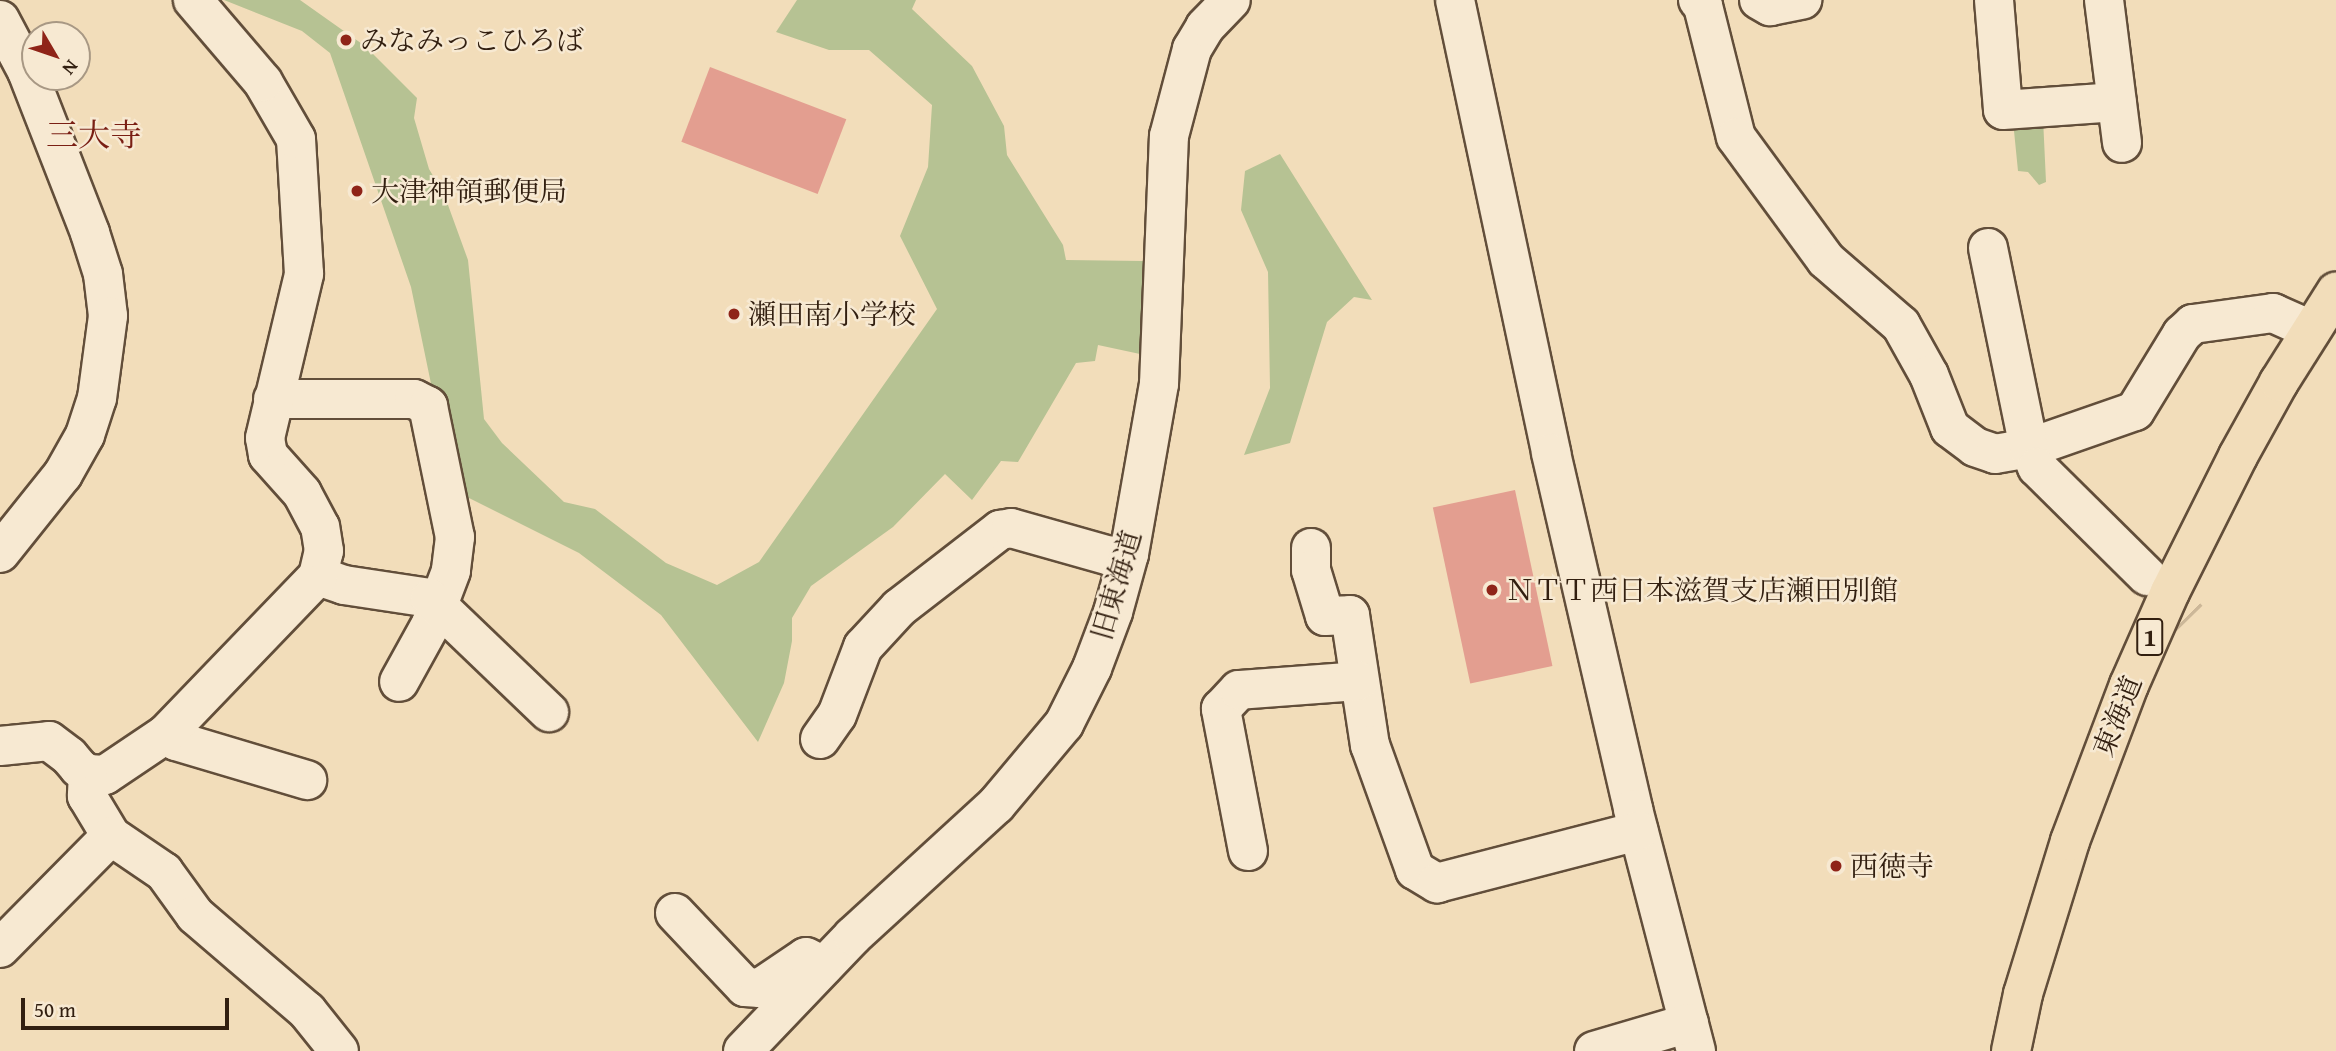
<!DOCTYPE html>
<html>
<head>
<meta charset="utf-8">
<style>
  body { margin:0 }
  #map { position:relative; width:2336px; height:1051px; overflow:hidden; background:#f2ddba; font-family:"Gentium Book Plus","Noto Serif JP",serif }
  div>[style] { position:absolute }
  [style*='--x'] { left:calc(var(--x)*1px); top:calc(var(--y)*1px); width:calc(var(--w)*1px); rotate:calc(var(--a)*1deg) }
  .green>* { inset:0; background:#b6c293 }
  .building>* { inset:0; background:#e39e90; transform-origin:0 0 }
  .minor-tunnel>* { height:38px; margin-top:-19px; transform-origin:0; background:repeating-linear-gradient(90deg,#ccb798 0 38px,transparent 0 57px) }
  .roads { filter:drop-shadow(2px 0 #624e3a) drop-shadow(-2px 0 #624e3a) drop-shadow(0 2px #624e3a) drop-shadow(0 -2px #624e3a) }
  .minor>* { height:38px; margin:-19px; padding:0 19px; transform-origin:19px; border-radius:19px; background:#f7e9d2 }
  .highway>* { height:38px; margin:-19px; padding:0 19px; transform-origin:19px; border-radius:19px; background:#f2ddba }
  .dots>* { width:19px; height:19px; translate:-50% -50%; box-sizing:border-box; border:4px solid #f7e9d2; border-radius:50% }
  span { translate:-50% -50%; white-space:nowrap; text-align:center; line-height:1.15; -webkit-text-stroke:5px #f7e9d2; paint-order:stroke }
  .shield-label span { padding:2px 5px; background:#f7e9d2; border:2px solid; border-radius:5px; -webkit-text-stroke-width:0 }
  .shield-label { font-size:26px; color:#321f10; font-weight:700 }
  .poi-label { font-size:28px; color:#321f10 }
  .left { translate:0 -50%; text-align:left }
  .street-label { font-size:28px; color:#321f10 }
  .quarter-label { font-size:32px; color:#7a1f14 }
  .north { position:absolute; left:21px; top:21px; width:70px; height:70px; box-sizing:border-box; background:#f7e9d2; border:2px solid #a89884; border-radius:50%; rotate:129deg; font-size:19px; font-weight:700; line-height:28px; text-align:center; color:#321f10 }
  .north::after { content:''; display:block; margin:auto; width:24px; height:32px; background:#8f2418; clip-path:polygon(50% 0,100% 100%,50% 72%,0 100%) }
  .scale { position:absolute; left:21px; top:998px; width:208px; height:32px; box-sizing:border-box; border:4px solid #321f10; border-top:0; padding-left:9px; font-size:21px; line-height:24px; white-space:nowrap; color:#321f10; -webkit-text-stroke:5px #f7e9d2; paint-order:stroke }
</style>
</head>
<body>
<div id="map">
  <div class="green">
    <i style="clip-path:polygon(224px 0,300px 0,365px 46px,417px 98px,414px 118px,429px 169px,444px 194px,468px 260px,484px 419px,502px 443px,564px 502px,595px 509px,666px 563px,717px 585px,759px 562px,937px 309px,900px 236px,928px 167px,932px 105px,869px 50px,829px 50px,776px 32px,797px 0,916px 0,912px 9px,972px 66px,1004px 126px,1007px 155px,1063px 245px,1066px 260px,1143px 261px,1140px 354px,1098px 345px,1095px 361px,1076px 363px,1018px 462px,1001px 461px,972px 500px,945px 474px,893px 527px,811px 586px,792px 618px,792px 641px,784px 683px,758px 742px,661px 615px,579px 553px,453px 490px,411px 287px,330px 53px,302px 31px)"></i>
    <i style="clip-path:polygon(2043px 118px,2046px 182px,2039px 185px,2028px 172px,2018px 171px,2013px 121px)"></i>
    <i style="clip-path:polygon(1280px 154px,1372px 300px,1354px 297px,1327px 322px,1290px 443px,1244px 455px,1270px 388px,1268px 272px,1241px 210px,1245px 171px)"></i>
  </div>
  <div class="building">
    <i style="left:710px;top:67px;width:146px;height:80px;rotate:21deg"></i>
    <i style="left:1515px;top:490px;width:180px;height:84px;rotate:78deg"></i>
  </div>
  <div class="minor-tunnel">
    <i style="--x:2147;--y:576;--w:60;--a:45.7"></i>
  </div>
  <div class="roads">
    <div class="minor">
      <i style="--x:1455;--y:0;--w:463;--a:78"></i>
      <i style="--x:1551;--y:453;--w:365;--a:77"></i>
      <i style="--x:1633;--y:809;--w:250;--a:75.4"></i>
      <i style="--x:1698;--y:0;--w:8;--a:50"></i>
      <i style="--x:1703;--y:6;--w:135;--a:75.9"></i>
      <i style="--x:1736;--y:137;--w:152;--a:53.8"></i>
      <i style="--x:1826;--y:260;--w:99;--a:40.9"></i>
      <i style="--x:1901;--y:325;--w:57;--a:60.8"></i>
      <i style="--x:1929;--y:375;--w:57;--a:68.4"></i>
      <i style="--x:1950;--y:428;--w:31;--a:37"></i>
      <i style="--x:1975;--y:447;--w:21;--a:19"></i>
      <i style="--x:1995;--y:454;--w:35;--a:-10"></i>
      <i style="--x:2029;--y:448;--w:112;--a:-19.2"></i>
      <i style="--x:2135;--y:411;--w:90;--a:-58.6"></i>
      <i style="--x:2182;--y:334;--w:15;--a:-42"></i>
      <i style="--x:2193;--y:324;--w:81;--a:-7.8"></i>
      <i style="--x:2273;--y:313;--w:42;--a:24.1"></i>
      <i style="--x:1759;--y:0;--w:13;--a:29"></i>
      <i style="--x:1770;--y:6;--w:33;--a:-11"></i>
      <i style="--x:1994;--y:0;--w:110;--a:85.3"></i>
      <i style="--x:2003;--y:110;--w:114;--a:-4"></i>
      <i style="--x:2104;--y:0;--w:144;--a:82.8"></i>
      <i style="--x:0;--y:20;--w:58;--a:62.1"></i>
      <i style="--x:27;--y:71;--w:174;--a:68.7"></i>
      <i style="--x:90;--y:233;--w:43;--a:72.4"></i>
      <i style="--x:103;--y:274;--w:42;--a:83.2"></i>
      <i style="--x:108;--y:316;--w:83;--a:97.6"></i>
      <i style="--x:97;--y:398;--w:39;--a:108"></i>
      <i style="--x:85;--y:435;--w:45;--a:119.4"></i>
      <i style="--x:63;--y:474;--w:101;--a:128.6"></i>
      <i style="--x:1988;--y:248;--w:204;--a:78.4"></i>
      <i style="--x:2029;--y:448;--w:21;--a:67"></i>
      <i style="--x:2037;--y:467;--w:155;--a:44.7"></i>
      <i style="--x:273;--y:399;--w:141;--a:0"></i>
      <i style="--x:414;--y:399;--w:16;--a:27"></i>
      <i style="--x:428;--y:406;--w:134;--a:78.4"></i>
      <i style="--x:455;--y:537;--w:34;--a:97"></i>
      <i style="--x:451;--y:571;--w:57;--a:110.7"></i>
      <i style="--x:431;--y:624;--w:66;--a:118.9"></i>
      <i style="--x:1311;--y:548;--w:22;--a:90"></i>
      <i style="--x:1311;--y:570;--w:48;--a:73.1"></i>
      <i style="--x:1325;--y:616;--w:25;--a:-2"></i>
      <i style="--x:1350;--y:615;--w:132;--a:81.3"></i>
      <i style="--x:1370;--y:745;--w:133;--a:70.2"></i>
      <i style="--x:1415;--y:870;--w:26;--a:31"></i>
      <i style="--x:1437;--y:883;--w:208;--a:-14.5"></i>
      <i style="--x:318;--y:576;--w:28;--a:19"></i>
      <i style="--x:344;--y:585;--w:87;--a:8.6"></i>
      <i style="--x:430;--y:598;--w:165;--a:43.8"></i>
      <i style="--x:166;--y:734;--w:12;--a:35"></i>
      <i style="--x:176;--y:741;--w:137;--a:16.6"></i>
      <i style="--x:820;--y:739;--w:29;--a:-55"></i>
      <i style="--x:837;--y:715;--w:73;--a:-69.1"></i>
      <i style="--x:863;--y:647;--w:53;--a:-47.3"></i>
      <i style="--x:899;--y:608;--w:128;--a:-37.7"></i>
      <i style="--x:1000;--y:530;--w:11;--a:-10"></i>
      <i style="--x:1011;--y:528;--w:103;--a:15.8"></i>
      <i style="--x:1110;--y:556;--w:19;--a:-6"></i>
      <i style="--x:0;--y:746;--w:49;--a:-5.8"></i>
      <i style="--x:49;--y:741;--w:25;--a:37"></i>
      <i style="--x:69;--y:756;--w:16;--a:50"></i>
      <i style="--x:79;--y:768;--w:11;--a:34"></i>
      <i style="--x:88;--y:774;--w:17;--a:3"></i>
      <i style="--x:105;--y:775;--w:73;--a:-33.9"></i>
      <i style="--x:166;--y:734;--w:219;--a:-46.1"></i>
      <i style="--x:318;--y:576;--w:26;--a:-77"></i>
      <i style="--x:324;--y:551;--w:24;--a:-99"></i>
      <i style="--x:320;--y:527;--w:38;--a:-118"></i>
      <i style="--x:302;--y:493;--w:51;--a:-131.8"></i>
      <i style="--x:268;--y:455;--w:17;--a:-100"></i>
      <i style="--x:265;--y:438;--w:169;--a:-76.6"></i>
      <i style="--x:304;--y:274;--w:135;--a:-93.4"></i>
      <i style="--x:296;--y:139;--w:66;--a:-120.1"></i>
      <i style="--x:263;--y:82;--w:108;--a:-130.5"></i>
      <i style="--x:88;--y:774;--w:22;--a:93"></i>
      <i style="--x:87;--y:796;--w:47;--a:59"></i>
      <i style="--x:111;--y:836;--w:64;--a:34.2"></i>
      <i style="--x:164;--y:872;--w:53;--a:54.2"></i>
      <i style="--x:195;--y:915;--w:148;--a:40.6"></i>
      <i style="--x:307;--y:1011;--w:51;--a:51.3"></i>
      <i style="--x:1248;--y:851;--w:145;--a:-100.8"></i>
      <i style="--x:1221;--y:709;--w:26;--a:-47"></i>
      <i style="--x:1239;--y:690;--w:120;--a:-4.3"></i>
      <i style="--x:675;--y:913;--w:102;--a:46.6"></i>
      <i style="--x:745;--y:987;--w:15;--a:4"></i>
      <i style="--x:760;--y:988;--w:55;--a:-34"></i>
      <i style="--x:806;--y:957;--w:20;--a:27"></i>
      <i style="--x:0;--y:948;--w:158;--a:-45.3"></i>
      <i style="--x:743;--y:1051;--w:159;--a:-46.3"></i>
      <i style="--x:853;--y:936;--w:194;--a:-42.5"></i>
      <i style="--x:996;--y:805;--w:106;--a:-50"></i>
      <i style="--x:1064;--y:724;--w:63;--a:-63.4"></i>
      <i style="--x:1092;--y:668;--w:60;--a:-69.4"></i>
      <i style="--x:1113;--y:612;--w:60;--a:-74.6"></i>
      <i style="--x:1129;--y:554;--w:173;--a:-80"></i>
      <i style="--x:1159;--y:384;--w:248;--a:-87.7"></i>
      <i style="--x:1169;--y:136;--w:90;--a:-75.2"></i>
      <i style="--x:1192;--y:49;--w:26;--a:-59"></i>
      <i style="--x:1205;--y:27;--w:37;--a:-46"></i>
      <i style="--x:1594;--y:1051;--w:99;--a:-16.4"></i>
    </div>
    <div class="highway">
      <i style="--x:2011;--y:1051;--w:58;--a:-78.1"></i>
      <i style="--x:2023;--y:994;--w:160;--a:-72.9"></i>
      <i style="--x:2070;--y:841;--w:167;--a:-69.3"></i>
      <i style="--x:2129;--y:685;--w:102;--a:-66.2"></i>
      <i style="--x:2170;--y:592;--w:152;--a:-63.4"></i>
      <i style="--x:2238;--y:456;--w:85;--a:-61"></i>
      <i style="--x:2279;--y:382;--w:107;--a:-57.7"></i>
    </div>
  </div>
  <div class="dots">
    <i style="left:346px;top:40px;background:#8f2418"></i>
    <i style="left:357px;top:191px;background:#8f2418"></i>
    <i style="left:734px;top:314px;background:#8f2418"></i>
    <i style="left:1492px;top:590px;background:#8f2418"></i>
    <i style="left:1836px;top:866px;background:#8f2418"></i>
  </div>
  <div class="shield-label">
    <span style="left:2150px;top:637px">1</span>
  </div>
  <div class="poi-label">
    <span class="left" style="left:360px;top:40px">みなみっこひろば</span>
    <span class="left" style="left:371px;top:191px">大津神領郵便局</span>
    <span class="left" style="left:748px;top:314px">瀬田南小学校</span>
    <span class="left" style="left:1506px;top:590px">ＮＴＴ西日本滋賀支店瀬田別館</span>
    <span class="left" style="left:1850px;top:866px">西徳寺</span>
  </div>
  <div class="street-label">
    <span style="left:1116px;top:585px;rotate:-74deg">旧東海道</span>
    <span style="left:2117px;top:716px;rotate:-68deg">東海道</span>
  </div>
  <div class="quarter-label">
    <span style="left:94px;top:135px">三大寺</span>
  </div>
  <div class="north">N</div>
  <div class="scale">50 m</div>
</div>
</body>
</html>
